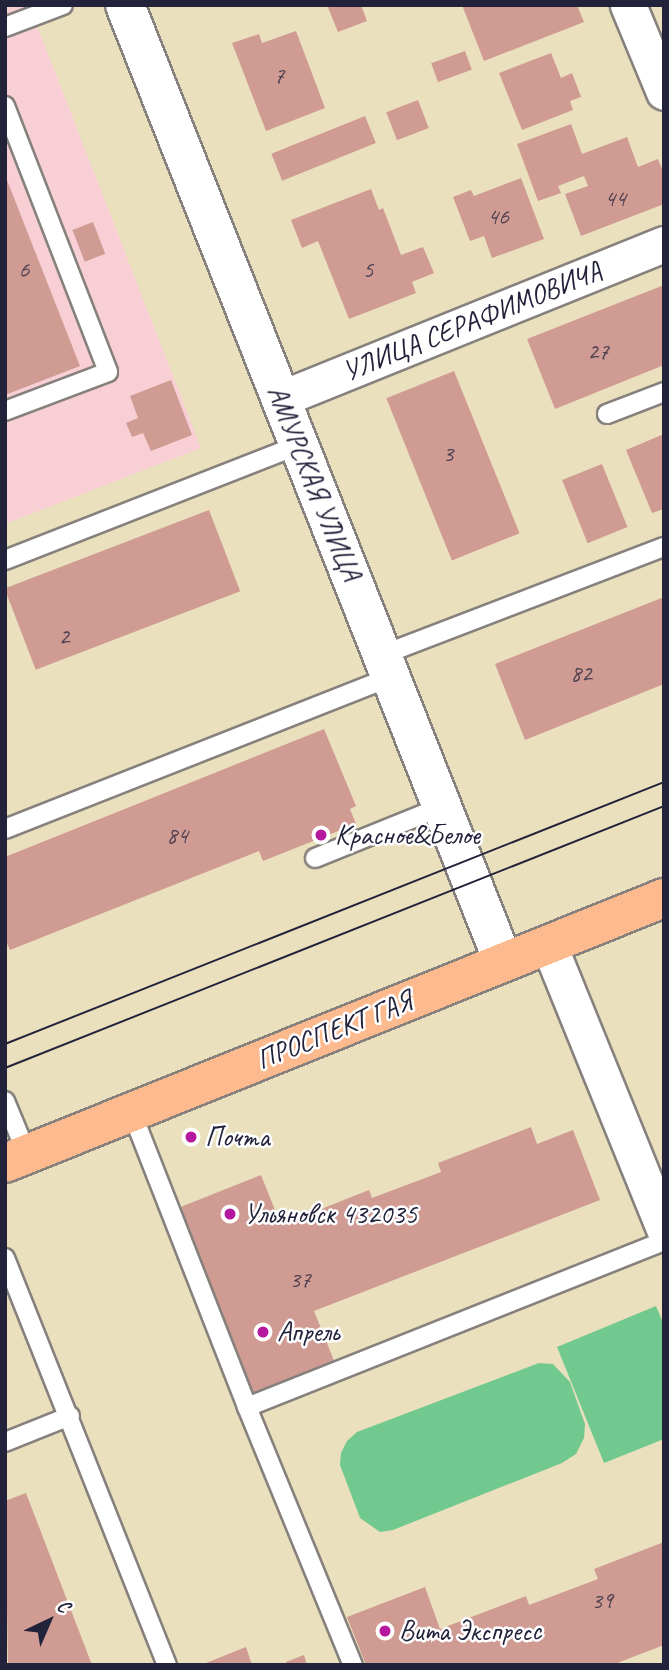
<!DOCTYPE html>
<html>
<head>
<meta charset="utf-8">
<style>
  body { margin:0 }
  #map { position:relative; width:669px; height:1670px; overflow:hidden; background:#ebe0bd; font-family:Caveat,sans-serif }
  div>[style] { position:absolute }
  [style*='--x'] { left:calc(var(--x)*1px); top:calc(var(--y)*1px); width:calc(var(--w)*1px); rotate:calc(var(--a)*1deg) }
  .built>* { inset:0; background:#f7cfd4 }
  .green>* { inset:0; background:#72c98f }
  .building>* { inset:0; background:#cf9b93; transform-origin:0 0 }
  .roads { filter:drop-shadow(2px 0 #86817c) drop-shadow(-2px 0 #86817c) drop-shadow(0 2px #86817c) drop-shadow(0 -2px #86817c) }
  .service>* { height:18px; margin:-9px; padding:0 9px; transform-origin:9px; border-radius:9px; background:#fff }
  .minor>* { height:35px; margin:-17.5px; padding:0 17.5px; transform-origin:17.5px; border-radius:17.5px; background:#fff }
  .tertiary>* { height:38px; margin:-19px; padding:0 19px; transform-origin:19px; border-radius:19px; background:#fff }
  .primary>* { height:38px; margin:-19px; padding:0 19px; transform-origin:19px; border-radius:19px; background:#fcba8e }
  .tram>* { height:2px; margin:-1px; padding:0 1px; transform-origin:1px; border-radius:1px; background:#22223b }
  .dots>* { width:19px; height:19px; translate:-50% -50%; box-sizing:border-box; border:4px solid #fff; border-radius:50% }
  span { translate:-50% -50%; white-space:nowrap; text-align:center; line-height:1.15; -webkit-text-stroke:5px #fff; paint-order:stroke }
  .number-label { font-size:24px; color:#4d4051 }
  .number-label span { -webkit-text-stroke-width:0 }
  .street-label { font-size:28px; color:#22223b }
  .poi-label { font-size:28px; color:#22223b }
  .left { translate:0 -50%; text-align:left }
  .frame { position:absolute; inset:0; border:7px solid #22223b; pointer-events:none }
  .north { position:absolute; left:14px; top:1586px; width:70px; height:70px; -webkit-text-stroke:5px #fff; paint-order:stroke; rotate:44deg; font-size:19px; font-weight:700; line-height:28px; text-align:center; color:#22223b }
  .north::after { content:''; display:block; margin:auto; width:24px; height:32px; background:#22223b; clip-path:polygon(50% 0,100% 100%,50% 72%,0 100%) }
</style>
</head>
<body>
<div id="map">
  <div class="built">
    <i style="clip-path:polygon(16px 5px,29px 5px,201px 448px,5px 524px,5px 10px)"></i>
  </div>
  <div class="green">
    <i style="clip-path:polygon(656px 1306px,664px 1325px,664px 1439px,604px 1463px,557px 1347px)"></i>
    <i style="clip-path:polygon(539px 1363px,553px 1364px,570px 1382px,585px 1424px,584px 1438px,576px 1454px,562px 1463px,393px 1530px,380px 1532px,360px 1518px,340px 1465px,341px 1453px,347px 1441px,357px 1432px)"></i>
  </div>
  <div class="building">
    <i style="clip-path:polygon(327px 5px,361px 5px,367px 21px,338px 32px)"></i>
    <i style="clip-path:polygon(462px 5px,577px 5px,584px 22px,484px 61px)"></i>
    <i style="clip-path:polygon(296px 31px,325px 108px,266px 131px,232px 43px,259px 34px,262px 43px)"></i>
    <i style="left:465px;top:51px;width:20px;height:36px;rotate:70deg"></i>
    <i style="clip-path:polygon(551px 53px,561px 78px,572px 73px,581px 97px,570px 101px,573px 110px,522px 130px,499px 73px)"></i>
    <i style="left:418px;top:100px;width:30px;height:34px;rotate:69deg"></i>
    <i style="left:365px;top:116px;width:29px;height:101px;rotate:68deg"></i>
    <i style="clip-path:polygon(571px 124px,582px 154px,627px 137px,638px 167px,658px 159px,664px 174px,664px 204px,581px 236px,565px 194px,588px 186px,584px 176px,558px 186px,561px 193px,538px 201px,517px 144px)"></i>
    <i style="clip-path:polygon(5px 175px,80px 366px,5px 395px)"></i>
    <i style="clip-path:polygon(521px 178px,544px 239px,492px 258px,484px 236px,470px 241px,453px 197px,471px 190px,474px 196px)"></i>
    <i style="clip-path:polygon(371px 189px,379px 210px,383px 208px,401px 255px,423px 247px,434px 273px,412px 282px,416px 293px,349px 319px,318px 241px,302px 248px,291px 220px)"></i>
    <i style="left:93px;top:222px;width:34px;height:22px;rotate:69deg"></i>
    <i style="clip-path:polygon(664px 285px,664px 365px,555px 409px,527px 339px)"></i>
    <i style="left:454px;top:371px;width:175px;height:73px;rotate:68deg"></i>
    <i style="clip-path:polygon(171px 380px,192px 435px,151px 451px,143px 433px,132px 437px,126px 423px,138px 418px,130px 396px)"></i>
    <i style="clip-path:polygon(664px 434px,664px 509px,652px 513px,626px 450px)"></i>
    <i style="left:602px;top:464px;width:68px;height:43px;rotate:68deg"></i>
    <i style="left:209px;top:510px;width:87px;height:219px;rotate:69deg"></i>
    <i style="clip-path:polygon(664px 597px,664px 684px,525px 740px,495px 664px)"></i>
    <i style="clip-path:polygon(324px 729px,356px 806px,350px 809px,356px 824px,263px 861px,259px 851px,10px 950px,5px 939px,5px 857px)"></i>
    <i style="clip-path:polygon(531px 1127px,537px 1144px,573px 1130px,600px 1200px,314px 1311px,337px 1368px,254px 1400px,178px 1208px,261px 1175px,281px 1225px,369px 1190px,372px 1198px,441px 1172px,438px 1163px)"></i>
    <i style="clip-path:polygon(26px 1493px,92px 1665px,8px 1665px,5px 1501px)"></i>
    <i style="clip-path:polygon(664px 1542px,664px 1645px,612px 1665px,366px 1665px,347px 1617px,425px 1587px,440px 1629px,526px 1596px,529px 1605px,598px 1579px,594px 1569px)"></i>
    <i style="clip-path:polygon(246px 1647px,252px 1665px,201px 1665px)"></i>
    <i style="clip-path:polygon(304px 1655px,307px 1665px,287px 1665px,286px 1662px)"></i>
  </div>
  <div class="roads">
    <div class="service">
      <i style="--x:5;--y:27;--w:62;--a:-20.8"></i>
      <i style="--x:5;--y:106;--w:285;--a:68.8"></i>
      <i style="--x:108;--y:372;--w:110;--a:159.3"></i>
      <i style="--x:607;--y:414;--w:61;--a:-21.1"></i>
      <i style="--x:5;--y:560;--w:315;--a:-21.4"></i>
      <i style="--x:382;--y:655;--w:302;--a:-21"></i>
      <i style="--x:5;--y:829;--w:414;--a:-21.5"></i>
      <i style="--x:315;--y:858;--w:136;--a:-22"></i>
      <i style="--x:5;--y:1101;--w:57;--a:67.5"></i>
      <i style="--x:132;--y:1113;--w:316;--a:68.6"></i>
      <i style="--x:247;--y:1407;--w:279;--a:67.7"></i>
      <i style="--x:5;--y:1258;--w:438;--a:68.3"></i>
      <i style="--x:247;--y:1407;--w:449;--a:-21.7"></i>
      <i style="--x:5;--y:1442;--w:70;--a:-21.8"></i>
    </div>
    <div class="minor">
      <i style="--x:628;--y:5;--w:94;--a:67.5"></i>
      <i style="--x:280;--y:399;--w:414;--a:-22"></i>
      <i style="--x:548;--y:943;--w:308;--a:67.9"></i>
    </div>
    <div class="tertiary">
      <i style="--x:125;--y:5;--w:1028;--a:68.43"></i>
    </div>
    <div class="primary">
      <i style="--x:5;--y:1163;--w:710;--a:-21.91"></i>
    </div>
  </div>
  <div class="tram">
    <i style="--x:5;--y:1044;--w:709;--a:-21.68"></i>
    <i style="--x:5;--y:1068;--w:709;--a:-21.68"></i>
  </div>
  <div class="dots">
    <i style="left:321px;top:835px;background:#b5179e"></i>
    <i style="left:191px;top:1137px;background:#b5179e"></i>
    <i style="left:230px;top:1214px;background:#b5179e"></i>
    <i style="left:263px;top:1332px;background:#b5179e"></i>
    <i style="left:385px;top:1631px;background:#b5179e"></i>
  </div>
  <div class="number-label">
    <span style="left:279px;top:76px">7</span>
    <span style="left:615px;top:199px">44</span>
    <span style="left:498px;top:217px">46</span>
    <span style="left:24px;top:270px">6</span>
    <span style="left:368px;top:270px">5</span>
    <span style="left:598px;top:352px">27</span>
    <span style="left:448px;top:454px">3</span>
    <span style="left:64px;top:637px">2</span>
    <span style="left:581px;top:674px">82</span>
    <span style="left:177px;top:836px">84</span>
    <span style="left:300px;top:1280px">37</span>
    <span style="left:602px;top:1601px">39</span>
  </div>
  <div class="street-label">
    <span style="left:472px;top:321px;rotate:-22deg">УЛИЦА СЕРАФИМОВИЧА</span>
    <span style="left:314px;top:483px;rotate:68deg">АМУРСКАЯ УЛИЦА</span>
    <span style="left:334px;top:1030px;rotate:-22deg">ПРОСПЕКТ ГАЯ</span>
  </div>
  <div class="poi-label">
    <span class="left" style="left:335px;top:835px">Красное&amp;Белое</span>
    <span class="left" style="left:205px;top:1137px">Почта</span>
    <span class="left" style="left:244px;top:1214px">Ульяновск 432035</span>
    <span class="left" style="left:277px;top:1332px">Апрель</span>
    <span class="left" style="left:399px;top:1631px">Вита Экспресс</span>
  </div>
  <div class="frame"></div>
  <div class="north">С</div>
</div>
</body>
</html>
